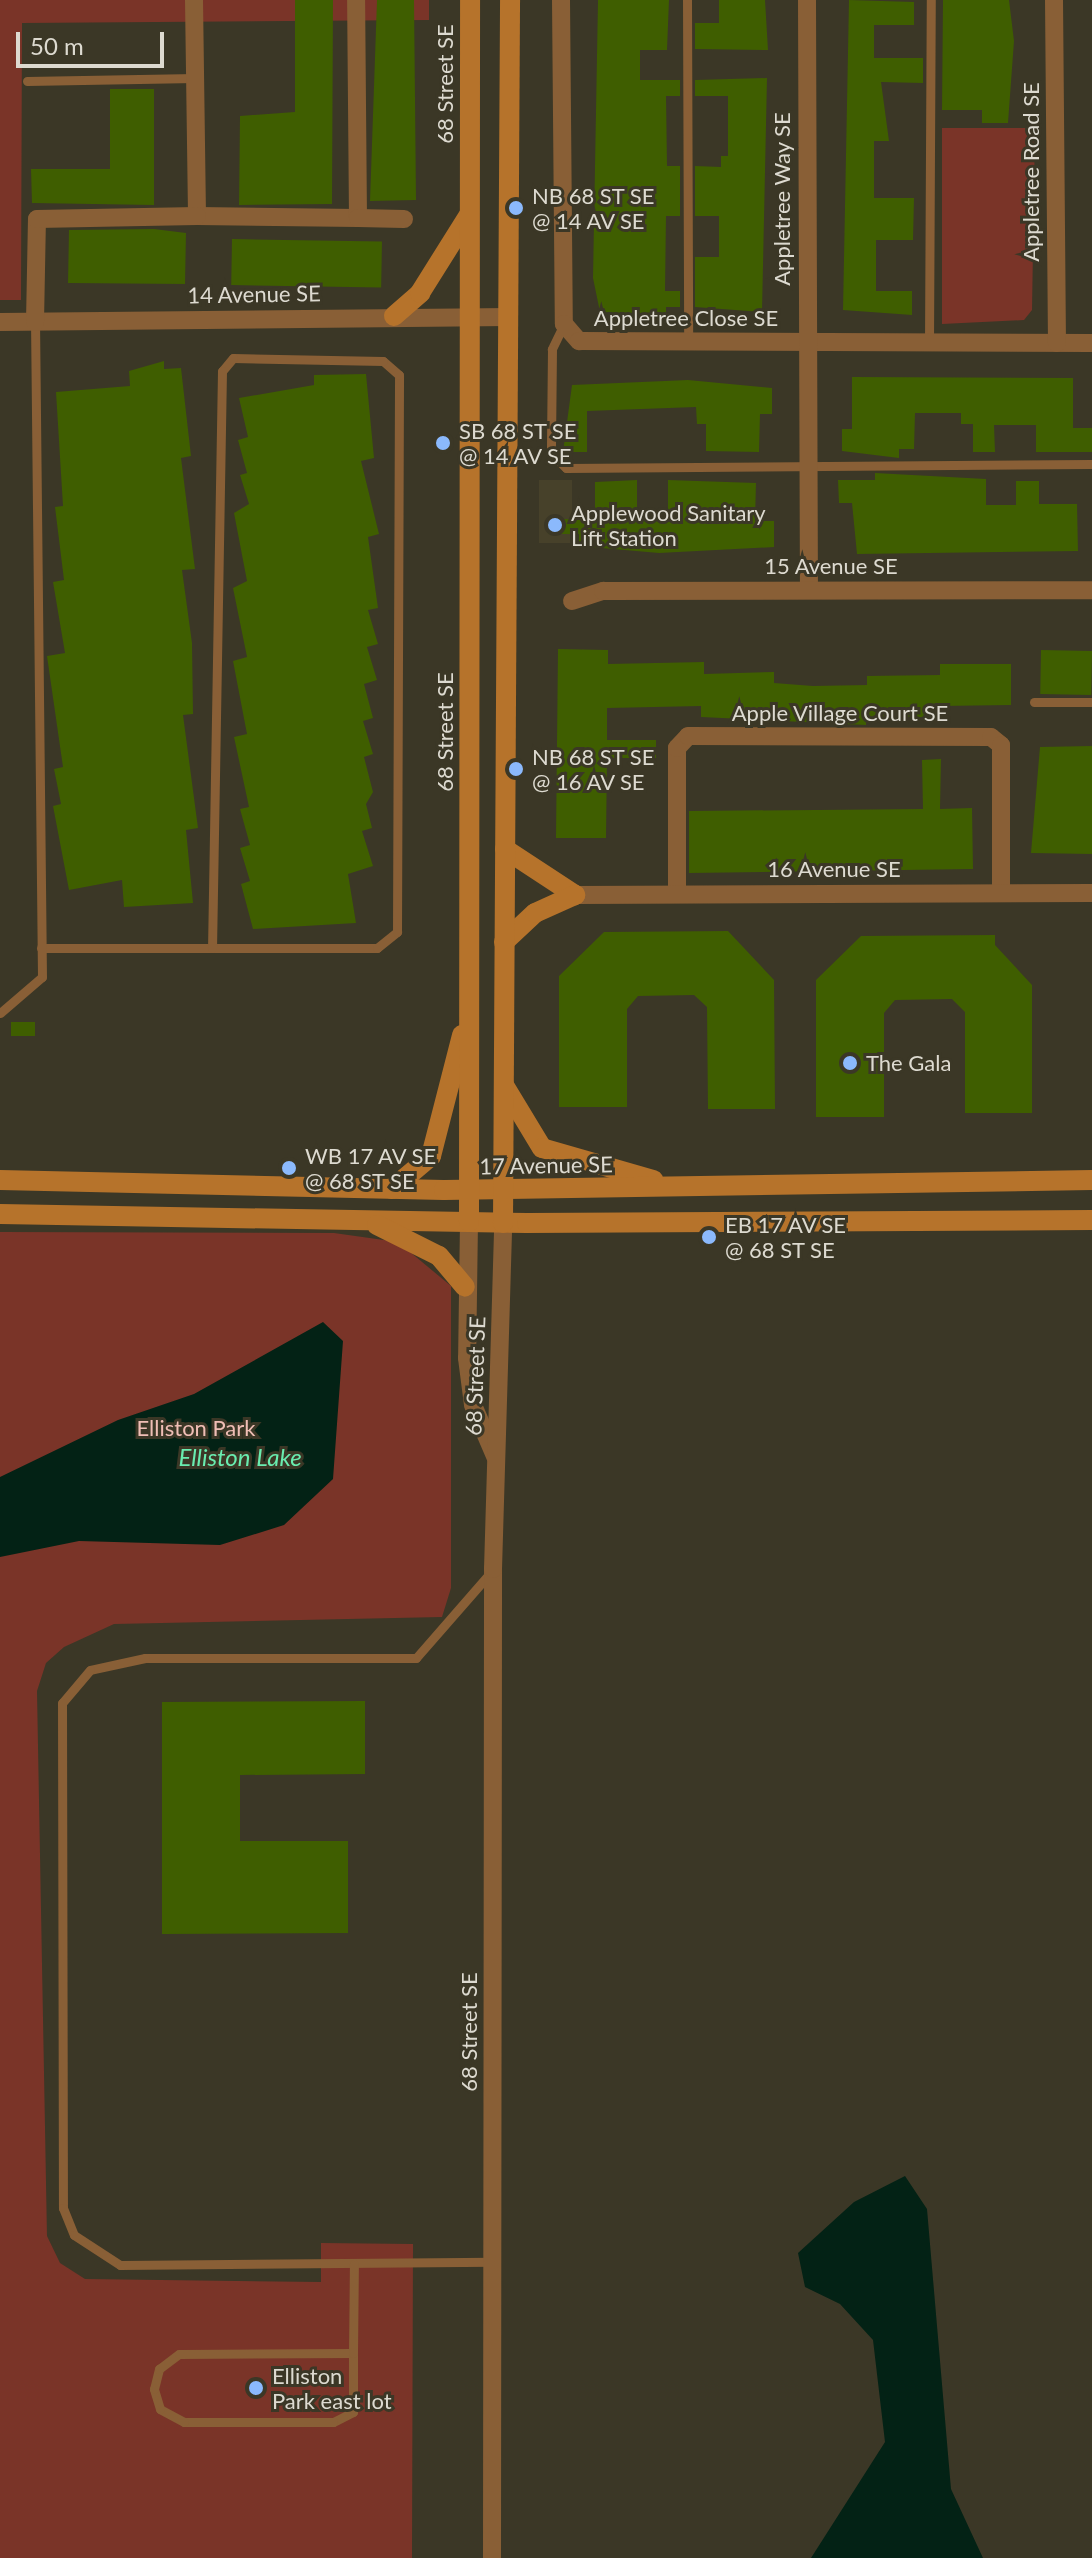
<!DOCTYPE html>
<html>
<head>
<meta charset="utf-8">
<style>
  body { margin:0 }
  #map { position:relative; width:1092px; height:2558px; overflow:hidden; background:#3b3726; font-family:Lato,sans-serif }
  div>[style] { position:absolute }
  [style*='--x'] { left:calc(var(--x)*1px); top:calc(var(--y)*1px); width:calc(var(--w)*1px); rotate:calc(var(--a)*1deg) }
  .built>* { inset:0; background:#47412a; transform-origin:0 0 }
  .green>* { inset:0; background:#7a3428 }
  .water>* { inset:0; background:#032215 }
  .building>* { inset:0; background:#3f5e00; transform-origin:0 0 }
  .lane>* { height:9px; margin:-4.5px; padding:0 4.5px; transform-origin:4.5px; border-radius:4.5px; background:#895f36 }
  .street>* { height:18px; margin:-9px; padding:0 9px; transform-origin:9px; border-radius:9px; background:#895f36 }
  .secondary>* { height:20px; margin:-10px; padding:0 10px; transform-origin:10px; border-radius:10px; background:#b6732b }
  .dots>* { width:22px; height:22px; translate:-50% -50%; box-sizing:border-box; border:4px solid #3b3726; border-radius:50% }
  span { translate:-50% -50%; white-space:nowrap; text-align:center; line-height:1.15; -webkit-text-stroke:6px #3b3726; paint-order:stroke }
  .street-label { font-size:22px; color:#dddad0 }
  .poi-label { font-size:22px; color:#dddad0 }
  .left { translate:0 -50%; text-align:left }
  .park-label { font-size:22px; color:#efbeb5 }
  .water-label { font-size:24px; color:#69ecaf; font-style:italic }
  .scale { position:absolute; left:16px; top:32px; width:148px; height:36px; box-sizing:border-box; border:4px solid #dddad0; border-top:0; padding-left:10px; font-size:24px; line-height:28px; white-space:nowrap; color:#dddad0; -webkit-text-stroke:6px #3b3726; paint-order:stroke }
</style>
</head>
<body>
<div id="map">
  <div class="built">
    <i style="left:539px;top:480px;width:33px;height:63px"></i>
  </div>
  <div class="green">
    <i style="clip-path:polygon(0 0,429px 0,429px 20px,22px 23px,21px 300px,0 300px)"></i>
    <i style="clip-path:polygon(942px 128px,1035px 128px,1032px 310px,1024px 320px,942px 324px)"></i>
    <i style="clip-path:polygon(0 1232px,334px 1233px,398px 1242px,451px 1286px,451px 1588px,442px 1617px,114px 1624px,64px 1647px,46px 1663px,37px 1691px,47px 2236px,60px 2263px,85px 2279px,321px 2282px,321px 2243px,413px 2244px,412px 2558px,0 2558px)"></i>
  </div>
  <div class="water">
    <i style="clip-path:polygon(323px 1322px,343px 1341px,333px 1479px,284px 1525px,220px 1545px,79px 1541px,0 1557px,0 1477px,118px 1420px,194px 1394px)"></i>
    <i style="clip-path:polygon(905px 2176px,927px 2209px,951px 2489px,983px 2558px,811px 2558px,885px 2442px,873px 2340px,840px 2304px,805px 2287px,798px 2253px,854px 2202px)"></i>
  </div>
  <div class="building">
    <i style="clip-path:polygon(295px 0,333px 0,332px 204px,239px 205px,240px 116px,295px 112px)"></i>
    <i style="clip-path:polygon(377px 0,414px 0,416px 200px,370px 201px)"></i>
    <i style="clip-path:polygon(598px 0,669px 0,667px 50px,640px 50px,640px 80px,680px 80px,680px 96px,666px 96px,667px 166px,680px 166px,680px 216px,666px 216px,665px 291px,680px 291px,680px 307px,666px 307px,666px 315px,600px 312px,593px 278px)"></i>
    <i style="clip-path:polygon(719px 0,765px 0,768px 50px,695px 49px,695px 23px,719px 23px)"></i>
    <i style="clip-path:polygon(849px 0,914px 2px,914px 25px,874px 25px,874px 58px,923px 58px,923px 83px,881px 82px,889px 141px,874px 141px,874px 198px,914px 198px,913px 240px,876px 240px,876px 291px,912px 291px,912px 315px,843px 310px)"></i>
    <i style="clip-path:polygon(943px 0,1009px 0,1014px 41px,1008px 123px,982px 123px,982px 110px,942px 110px)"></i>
    <i style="clip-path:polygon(767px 78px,762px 312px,695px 307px,695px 257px,719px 257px,719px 216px,695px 216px,695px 166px,721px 167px,721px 156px,728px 156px,728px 96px,695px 96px,695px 80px)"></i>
    <i style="clip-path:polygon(110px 89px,154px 89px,154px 205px,32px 203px,31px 169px,110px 169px)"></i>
    <i style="clip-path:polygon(154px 229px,186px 233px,185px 284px,68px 283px,69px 230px)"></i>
    <i style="left:232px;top:239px;width:150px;height:46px;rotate:1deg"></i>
    <i style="clip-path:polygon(164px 361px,164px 369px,181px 368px,191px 456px,181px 458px,195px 569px,182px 570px,192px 643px,193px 714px,183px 715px,198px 828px,186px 830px,193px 903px,124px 907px,122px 880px,69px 890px,53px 806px,61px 804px,54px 769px,63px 767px,47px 656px,65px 653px,53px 582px,64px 580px,55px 507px,63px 506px,56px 392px,130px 386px,129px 371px)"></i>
    <i style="clip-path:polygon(366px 374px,374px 458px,361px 461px,379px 534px,368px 537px,378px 608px,368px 610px,378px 644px,367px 647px,377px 680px,364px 684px,373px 718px,363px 721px,373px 754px,364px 757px,373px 792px,366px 804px,372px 828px,362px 831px,373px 866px,348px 874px,356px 923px,253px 929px,241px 884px,250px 881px,240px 848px,250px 845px,240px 809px,249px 807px,234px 737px,247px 734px,233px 661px,247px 657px,233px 588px,247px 581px,234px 513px,249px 504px,240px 475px,247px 473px,238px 440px,248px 437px,239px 398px,314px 385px,314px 375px)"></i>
    <i style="clip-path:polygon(852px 377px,1073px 378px,1073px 428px,1092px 428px,1092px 452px,1036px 452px,1036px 425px,994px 425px,995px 452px,973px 452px,973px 424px,961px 424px,961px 413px,915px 413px,914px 449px,899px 449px,899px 458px,842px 451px,842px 429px,852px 429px)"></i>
    <i style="clip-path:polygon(688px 380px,772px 388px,772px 414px,760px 414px,759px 452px,706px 451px,706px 424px,697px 424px,696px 407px,587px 411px,587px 452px,563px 452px,572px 385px)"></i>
    <i style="clip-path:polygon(875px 473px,986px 479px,986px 505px,1016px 505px,1016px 481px,1039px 481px,1039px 504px,1077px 504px,1078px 551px,857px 554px,852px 503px,839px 503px,838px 480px,875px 480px)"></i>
    <i style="clip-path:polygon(637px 480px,637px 519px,668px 519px,668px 480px,756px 483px,755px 521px,774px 521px,774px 547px,659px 553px,579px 546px,579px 534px,548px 534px,548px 519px,595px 519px,595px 482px)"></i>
    <i style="clip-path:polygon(558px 649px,608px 650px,608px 664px,704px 662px,704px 674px,774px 672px,774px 683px,813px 686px,867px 685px,867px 676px,940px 675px,940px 664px,1011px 664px,1011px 705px,940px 706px,940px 717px,866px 717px,866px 725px,701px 717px,701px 706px,607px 708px,607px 740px,656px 740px,656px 758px,607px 758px,606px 838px,556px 838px)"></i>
    <i style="left:1041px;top:650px;width:51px;height:44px;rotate:1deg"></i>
    <i style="clip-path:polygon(1092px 746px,1092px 854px,1031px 853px,1040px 747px)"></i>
    <i style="clip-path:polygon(941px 759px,940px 809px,972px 808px,973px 869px,689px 873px,689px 811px,923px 809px,922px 760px)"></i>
    <i style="clip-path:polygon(728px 931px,774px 980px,775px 1109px,708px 1109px,707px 1007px,694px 995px,638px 996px,627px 1009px,627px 1107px,559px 1107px,559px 976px,604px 932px)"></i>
    <i style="clip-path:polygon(995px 935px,995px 945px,1032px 985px,1032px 1113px,965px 1113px,965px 1012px,952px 999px,895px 1000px,884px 1013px,884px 1117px,816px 1117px,816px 980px,861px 936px)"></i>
    <i style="left:11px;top:1022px;width:24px;height:14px"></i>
    <i style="clip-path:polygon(365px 1701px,365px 1774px,240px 1775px,240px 1841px,348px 1841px,348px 1933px,162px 1934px,162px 1702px)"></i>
  </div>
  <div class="lane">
    <i style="--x:687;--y:0;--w:341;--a:89.8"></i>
    <i style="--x:27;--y:81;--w:168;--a:-1"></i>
    <i style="--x:564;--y:324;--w:28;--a:116"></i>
    <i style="--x:552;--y:349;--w:104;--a:90.6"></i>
    <i style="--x:551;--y:453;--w:21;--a:45"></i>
    <i style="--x:566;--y:468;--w:526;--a:-0.44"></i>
    <i style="--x:929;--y:343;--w:343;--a:-89.7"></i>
    <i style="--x:1034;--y:702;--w:58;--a:0"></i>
    <i style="--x:41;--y:948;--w:336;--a:0"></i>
    <i style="--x:377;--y:948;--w:26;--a:-39"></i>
    <i style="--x:397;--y:932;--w:557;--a:-89.79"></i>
    <i style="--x:399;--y:375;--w:21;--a:-139"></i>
    <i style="--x:383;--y:361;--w:150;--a:-178.9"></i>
    <i style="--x:233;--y:358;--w:17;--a:130"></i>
    <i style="--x:222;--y:371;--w:577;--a:90.99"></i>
    <i style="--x:0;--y:1013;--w:55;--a:-40.6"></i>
    <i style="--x:42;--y:977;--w:655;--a:-90.61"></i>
    <i style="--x:491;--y:1572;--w:114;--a:131.1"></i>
    <i style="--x:416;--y:1658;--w:271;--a:180"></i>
    <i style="--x:145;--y:1658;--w:56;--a:167.7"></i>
    <i style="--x:90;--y:1670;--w:43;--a:130.3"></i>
    <i style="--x:62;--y:1703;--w:505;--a:89.89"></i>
    <i style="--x:63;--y:2208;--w:29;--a:68"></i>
    <i style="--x:74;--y:2235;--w:55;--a:33.1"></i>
    <i style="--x:120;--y:2265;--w:373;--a:-0.5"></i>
    <i style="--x:353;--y:2353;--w:59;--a:90"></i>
    <i style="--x:353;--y:2412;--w:22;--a:153"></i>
    <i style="--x:333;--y:2422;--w:149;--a:180"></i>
    <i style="--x:184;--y:2422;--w:27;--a:-152"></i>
    <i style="--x:160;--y:2409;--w:21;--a:-107"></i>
    <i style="--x:154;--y:2389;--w:21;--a:-76"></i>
    <i style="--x:159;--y:2369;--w:25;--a:-37"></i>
    <i style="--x:179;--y:2354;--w:174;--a:-0.3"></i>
    <i style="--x:353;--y:2353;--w:89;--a:-89.4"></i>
  </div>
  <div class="street">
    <i style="--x:194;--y:0;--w:216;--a:89.2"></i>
    <i style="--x:197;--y:216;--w:161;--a:0.7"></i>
    <i style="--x:358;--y:218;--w:218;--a:-90.5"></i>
    <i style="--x:561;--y:0;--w:324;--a:89.5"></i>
    <i style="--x:564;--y:324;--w:23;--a:49"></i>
    <i style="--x:579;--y:341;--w:513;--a:0.22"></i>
    <i style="--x:807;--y:0;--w:589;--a:89.81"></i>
    <i style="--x:1054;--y:0;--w:343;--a:89.5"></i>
    <i style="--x:358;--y:218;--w:46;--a:1.2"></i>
    <i style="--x:0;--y:322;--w:509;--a:-0.56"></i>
    <i style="--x:35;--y:322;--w:103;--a:-88.9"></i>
    <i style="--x:37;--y:219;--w:160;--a:-1.1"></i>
    <i style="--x:572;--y:601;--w:33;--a:-18"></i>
    <i style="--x:603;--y:591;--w:489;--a:-0.1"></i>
    <i style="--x:677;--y:892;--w:144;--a:-90"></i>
    <i style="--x:677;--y:748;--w:16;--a:-47"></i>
    <i style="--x:688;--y:736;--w:303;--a:0.2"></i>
    <i style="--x:991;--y:737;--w:13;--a:39"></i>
    <i style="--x:1001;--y:745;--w:148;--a:90"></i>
    <i style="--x:575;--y:895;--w:517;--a:-0.22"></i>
    <i style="--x:469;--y:1222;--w:136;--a:90.8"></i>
    <i style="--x:467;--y:1358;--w:47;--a:82.7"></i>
    <i style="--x:473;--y:1405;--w:56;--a:66.7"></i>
    <i style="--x:492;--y:2558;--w:989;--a:-89.94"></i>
    <i style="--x:493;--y:1569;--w:346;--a:-88.3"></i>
  </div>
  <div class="secondary">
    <i style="--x:394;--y:316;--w:35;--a:-41"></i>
    <i style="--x:420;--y:293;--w:92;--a:-57.9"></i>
    <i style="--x:505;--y:849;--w:84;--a:33.3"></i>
    <i style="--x:504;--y:942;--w:42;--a:-43.1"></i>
    <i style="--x:535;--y:913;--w:44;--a:-24.2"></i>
    <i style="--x:505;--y:1087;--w:71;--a:58.8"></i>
    <i style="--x:542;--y:1148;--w:116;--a:16.1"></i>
    <i style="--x:0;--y:1180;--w:444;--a:1.3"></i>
    <i style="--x:444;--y:1190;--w:648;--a:-0.88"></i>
    <i style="--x:392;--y:1189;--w:51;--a:-40.2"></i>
    <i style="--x:431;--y:1156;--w:125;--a:-75.6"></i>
    <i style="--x:0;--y:1214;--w:527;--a:0.98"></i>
    <i style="--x:527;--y:1223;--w:565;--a:-0.3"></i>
    <i style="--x:469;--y:1222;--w:1222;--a:-89.95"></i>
    <i style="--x:503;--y:1223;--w:1223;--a:-89.67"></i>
    <i style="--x:377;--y:1225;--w:69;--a:26.6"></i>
    <i style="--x:439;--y:1256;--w:40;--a:50"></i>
  </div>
  <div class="dots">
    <i style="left:516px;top:208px;background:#8bb9fc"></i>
    <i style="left:443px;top:443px;background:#8bb9fc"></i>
    <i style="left:555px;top:525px;background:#8bb9fc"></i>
    <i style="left:516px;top:769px;background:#8bb9fc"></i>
    <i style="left:850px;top:1063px;background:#8bb9fc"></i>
    <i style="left:289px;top:1168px;background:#8bb9fc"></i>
    <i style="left:709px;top:1237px;background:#8bb9fc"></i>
    <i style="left:256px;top:2388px;background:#8bb9fc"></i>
  </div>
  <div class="street-label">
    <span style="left:445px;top:84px;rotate:-90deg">68 Street SE</span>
    <span style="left:1031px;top:172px;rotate:-90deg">Appletree Road SE</span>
    <span style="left:782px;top:199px;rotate:-90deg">Appletree Way SE</span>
    <span style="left:254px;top:294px;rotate:-1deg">14 Avenue SE</span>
    <span style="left:686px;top:318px">Appletree Close SE</span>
    <span style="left:831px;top:566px">15 Avenue SE</span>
    <span style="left:840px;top:713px">Apple Village Court SE</span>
    <span style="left:445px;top:732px;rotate:-90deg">68 Street SE</span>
    <span style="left:834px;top:869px">16 Avenue SE</span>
    <span style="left:546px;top:1165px;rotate:-1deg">17 Avenue SE</span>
    <span style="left:475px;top:1376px;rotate:-88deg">68 Street SE</span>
    <span style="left:469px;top:2032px;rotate:-90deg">68 Street SE</span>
  </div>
  <div class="poi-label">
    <span class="left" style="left:532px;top:208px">NB 68 ST SE<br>@ 14 AV SE</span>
    <span class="left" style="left:459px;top:443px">SB 68 ST SE<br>@ 14 AV SE</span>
    <span class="left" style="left:571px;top:525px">Applewood Sanitary<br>Lift Station</span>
    <span class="left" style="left:532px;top:769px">NB 68 ST SE<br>@ 16 AV SE</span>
    <span class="left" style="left:866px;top:1063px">The Gala</span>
    <span class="left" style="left:305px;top:1168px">WB 17 AV SE<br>@ 68 ST SE</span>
    <span class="left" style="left:725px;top:1237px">EB 17 AV SE<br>@ 68 ST SE</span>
    <span class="left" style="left:272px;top:2388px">Elliston<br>Park east lot</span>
  </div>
  <div class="park-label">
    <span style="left:196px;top:1428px">Elliston Park</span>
  </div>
  <div class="water-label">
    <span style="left:240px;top:1457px">Elliston Lake</span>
  </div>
  <div class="scale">50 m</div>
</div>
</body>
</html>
